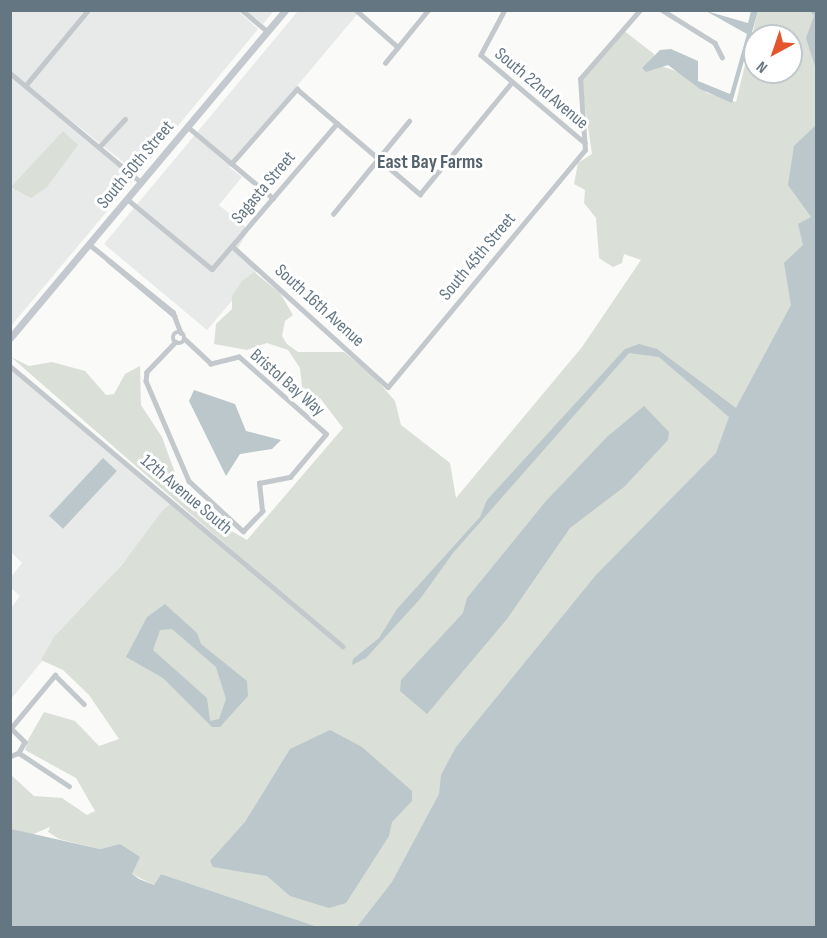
<!DOCTYPE html>
<html>
<head>
<meta charset="utf-8">
<style>
  body { margin:0 }
  #map { position:relative; width:827px; height:938px; overflow:hidden; background:#fafaf8; font-family:"Sofia Sans Condensed",sans-serif }
  div>[style] { position:absolute }
  [style*='--x'] { left:calc(var(--x)*1px); top:calc(var(--y)*1px); width:calc(var(--w)*1px); rotate:calc(var(--a)*1deg) }
  .built>* { inset:0; background:#e8e9e9 }
  .green>* { inset:0; background:#dadfd7 }
  .water>* { inset:0; background:#bbc7cb; transform-origin:0 0 }
  .street>* { height:4.5px; margin:-2.25px; padding:0 2.25px; transform-origin:2.25px; border-radius:2.25px; background:#c3c8cc }
  .street>.ring { margin:-2.25px; padding:0; box-sizing:content-box; background:none; border:4.5px solid #c3c8cc; border-radius:50% }
  .primary>* { height:7px; margin:-3.5px; padding:0 3.5px; transform-origin:3.5px; border-radius:3.5px; background:#c3c9ce }
  span { translate:-50% -50%; white-space:nowrap; text-align:center; line-height:1.15; -webkit-text-stroke:6px #fff; paint-order:stroke }
  .street-label { font-size:18px; color:#657683 }
  .neighbourhood-label { font-size:20px; color:#57646e; font-weight:700 }
  .frame { position:absolute; inset:0; border:12px solid #657683; pointer-events:none }
  .north { position:absolute; left:743px; top:24px; width:60px; height:60px; box-sizing:border-box; background:#fff; border:2px solid #c1c8cd; border-radius:50%; rotate:220deg; font-size:16px; font-weight:700; line-height:24px; text-align:center; color:#657683 }
  .north::after { content:''; display:block; margin:auto; width:21px; height:27px; background:#e4572e; clip-path:polygon(50% 0,100% 100%,50% 72%,0 100%) }
</style>
</head>
<body>
<div id="map">
  <div class="built">
    <i style="clip-path:polygon(11px 11px,87px 11px,25px 85px,11px 72px)"></i>
    <i style="clip-path:polygon(89px 11px,238px 11px,258px 29px,138px 174px,27px 85px)"></i>
    <i style="clip-path:polygon(247px 11px,274px 11px,263px 24px)"></i>
    <i style="clip-path:polygon(298px 11px,360px 11px,229px 167px,242px 177px,219px 205px,249px 230px,238px 248px,260px 268px,207px 330px,104px 244px)"></i>
    <i style="clip-path:polygon(11px 74px,134px 179px,11px 326px)"></i>
    <i style="clip-path:polygon(11px 368px,173px 502px,11px 699px,11px 608px,20px 596px,11px 588px,11px 577px,22px 563px,11px 552px)"></i>
  </div>
  <div class="green">
    <i style="clip-path:polygon(evenodd,810px 10px,816px 20px,816px 348px,380px 927px,318px 927px,161px 874px,154px 885px,132px 874px,135px 864px,120px 844px,100px 849px,59px 839px,48px 832px,50px 827px,31px 835px,11px 829px,10px 774px,34px 796px,62px 798px,87px 815px,95px 811px,76px 778px,25px 750px,28px 740px,44px 712px,75px 721px,99px 746px,119px 739px,89px 695px,63px 670px,41px 660px,54px 637px,121px 566px,163px 510px,173px 502px,248px 564px,11px 357px,29px 366px,52px 362px,85px 371px,106px 395px,114px 394px,125px 374px,140px 366px,141px 405px,162px 437px,178px 481px,221px 525px,247px 540px,343px 428px,320px 398px,302px 387px,300px 368px,288px 350px,267px 343px,247px 350px,214px 344px,216px 324px,232px 309px,232px 296px,242px 281px,254px 272px,280px 293px,293px 315px,285px 321px,282px 336px,287px 344px,298px 352px,344px 352px,375px 378px,395px 401px,401px 425px,450px 463px,456px 498px,582px 347px,641px 260px,624px 254px,622px 263px,613px 267px,599px 258px,596px 218px,584px 203px,585px 190px,574px 184px,578px 163px,592px 154px,581px 79px,623px 30px,654px 54px,658px 65px,685px 74px,707px 93px,736px 102px,758px 11px,810px 10px,755px 36px,791px 36px,791px 72px,755px 72px,755px 36px)"></i>
    <i style="clip-path:polygon(63px 131px,78px 145px,47px 187px,31px 198px,11px 187px)"></i>
  </div>
  <div class="water">
    <i style="clip-path:polygon(706px 11px,748px 23px,751px 11px,758px 11px,732px 103px,700px 89px,668px 65px,646px 72px,642px 68px,660px 50px,671px 49px,698px 61px,698px 81px,730px 94px,747px 34px)"></i>
    <i style="clip-path:polygon(810px 11px,816px 11px,816px 69px,806px 38px,814px 16px)"></i>
    <i style="clip-path:polygon(816px 125px,816px 927px,357px 927px,392px 882px,439px 794px,441px 775px,456px 747px,596px 575px,716px 453px,729px 417px,659px 357px,629px 353px,453px 553px,420px 599px,366px 658px,352px 665px,353px 659px,379px 638px,397px 609px,480px 517px,487px 500px,625px 349px,639px 344px,657px 349px,736px 408px,791px 305px,784px 263px,803px 245px,798px 224px,811px 217px,788px 185px,794px 146px)"></i>
    <i style="clip-path:polygon(194px 390px,235px 404px,246px 431px,281px 440px,272px 449px,240px 454px,226px 476px,189px 401px)"></i>
    <i style="clip-path:polygon(644px 406px,669px 432px,668px 440px,624px 487px,570px 528px,507px 619px,427px 714px,400px 691px,401px 680px,463px 613px,467px 598px,546px 501px,607px 437px)"></i>
    <i style="left:103px;top:458px;width:19px;height:79px;rotate:43deg"></i>
    <i style="clip-path:polygon(evenodd,165px 604px,197px 633px,201px 644px,247px 681px,248px 696px,220px 727px,212px 727px,163px 678px,126px 657px,147px 617px,165px 604px,172px 629px,216px 667px,226px 699px,219px 719px,210px 721px,207px 698px,153px 650px,160px 630px,172px 629px)"></i>
    <i style="clip-path:polygon(330px 730px,362px 747px,412px 791px,412px 801px,392px 822px,389px 836px,346px 903px,329px 908px,290px 896px,267px 876px,213px 867px,210px 861px,245px 822px,290px 749px)"></i>
    <i style="clip-path:polygon(11px 829px,100px 849px,120px 844px,140px 857px,132px 874px,139px 879px,154px 885px,161px 874px,318px 927px,11px 927px)"></i>
  </div>
  <div class="street">
    <i style="--x:242;--y:10;--w:34;--a:40"></i>
    <i style="--x:356;--y:10;--w:56;--a:41.4"></i>
    <i style="--x:505;--y:10;--w:51;--a:118.1"></i>
    <i style="--x:481;--y:55;--w:136;--a:40.2"></i>
    <i style="--x:662;--y:10;--w:62;--a:31.9"></i>
    <i style="--x:715;--y:43;--w:16;--a:63"></i>
    <i style="--x:385;--y:63;--w:68;--a:-50.9"></i>
    <i style="--x:10;--y:73;--w:170;--a:39.8"></i>
    <i style="--x:26;--y:85;--w:97;--a:-50.4"></i>
    <i style="--x:188;--y:127;--w:111;--a:39.9"></i>
    <i style="--x:99;--y:147;--w:38;--a:-47"></i>
    <i style="--x:231;--y:164;--w:100;--a:-48.7"></i>
    <i style="--x:297;--y:89;--w:162;--a:40.5"></i>
    <i style="--x:420;--y:194;--w:145;--a:-50.6"></i>
    <i style="--x:127;--y:199;--w:110;--a:39.5"></i>
    <i style="--x:212;--y:269;--w:192;--a:-49.4"></i>
    <i style="--x:333;--y:214;--w:120;--a:-50.7"></i>
    <i style="--x:89;--y:244;--w:108;--a:39"></i>
    <i style="--x:173;--y:312;--w:22;--a:69"></i>
    <i style="--x:232;--y:246;--w:210;--a:42.1"></i>
    <i style="--x:388;--y:387;--w:308;--a:-50.3"></i>
    <i style="--x:585;--y:150;--w:71;--a:-94"></i>
    <i style="--x:580;--y:79;--w:91;--a:-49"></i>
    <i style="--x:108;--y:260;--w:87;--a:39.9"></i>
    <i class="ring" style="left:173.5px;top:332.5px;width:6.5px;height:6.5px"></i>
    <i style="--x:176;--y:342;--w:42;--a:134"></i>
    <i style="--x:147;--y:372;--w:9;--a:96"></i>
    <i style="--x:146;--y:381;--w:109;--a:66.7"></i>
    <i style="--x:189;--y:481;--w:74;--a:42.8"></i>
    <i style="--x:243;--y:531;--w:28;--a:-46"></i>
    <i style="--x:262;--y:511;--w:28;--a:-96"></i>
    <i style="--x:259;--y:483;--w:32;--a:-11"></i>
    <i style="--x:290;--y:477;--w:56;--a:-50.1"></i>
    <i style="--x:326;--y:434;--w:116;--a:-138.5"></i>
    <i style="--x:239;--y:357;--w:29;--a:166"></i>
    <i style="--x:211;--y:364;--w:35;--a:-137"></i>
    <i style="--x:10;--y:366;--w:435;--a:40.1"></i>
    <i style="--x:10;--y:727;--w:21;--a:45"></i>
    <i style="--x:25;--y:742;--w:13;--a:119"></i>
    <i style="--x:19;--y:753;--w:10;--a:156"></i>
    <i style="--x:11;--y:728;--w:69;--a:-50.3"></i>
    <i style="--x:55;--y:675;--w:41;--a:45"></i>
    <i style="--x:19;--y:753;--w:60;--a:33.4"></i>
  </div>
  <div class="primary">
    <i style="--x:10;--y:338;--w:428;--a:-50"></i>
  </div>
  <div class="street-label">
    <span style="left:541px;top:89px;rotate:40deg">South 22nd Avenue</span>
    <span style="left:136px;top:165px;rotate:-50deg">South 50th Street</span>
    <span style="left:264px;top:188px;rotate:-50deg">Sagasta Street</span>
    <span style="left:478px;top:257px;rotate:-50deg">South 45th Street</span>
    <span style="left:319px;top:306px;rotate:42deg">South 16th Avenue</span>
    <span style="left:287px;top:383px;rotate:41deg">Bristol Bay Way</span>
    <span style="left:186px;top:495px;rotate:40deg">12th Avenue South</span>
  </div>
  <div class="neighbourhood-label">
    <span style="left:430px;top:162px">East Bay Farms</span>
  </div>
  <div class="frame"></div>
  <div class="north">N</div>
</div>
</body>
</html>
